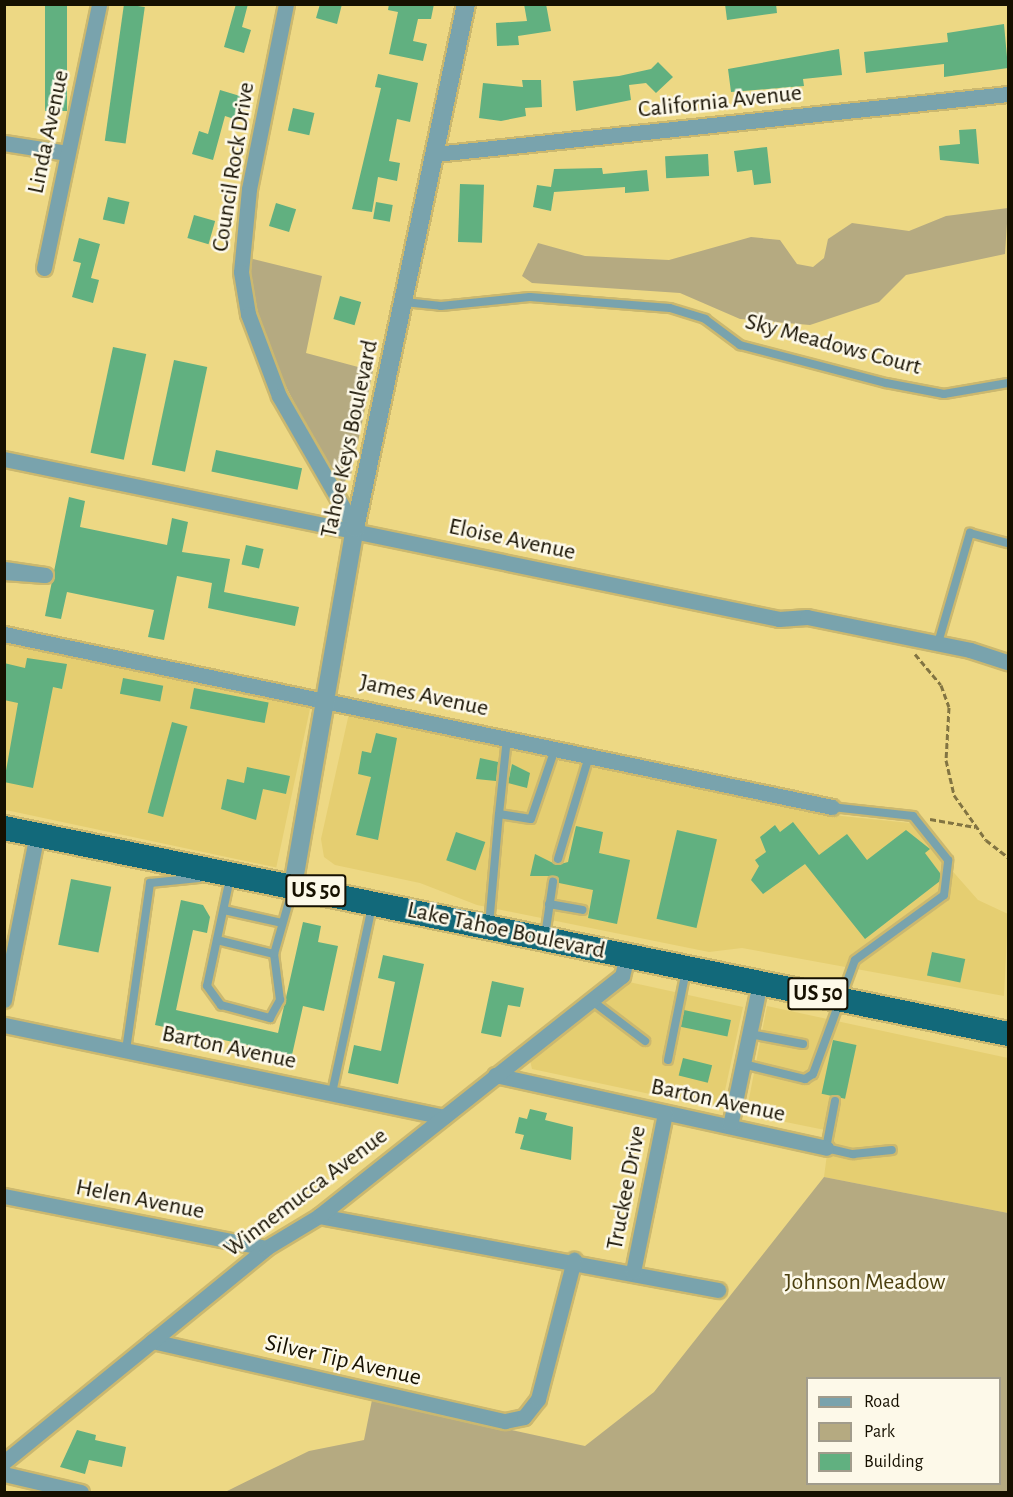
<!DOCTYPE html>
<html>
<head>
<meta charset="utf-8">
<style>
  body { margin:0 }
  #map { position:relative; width:1013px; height:1497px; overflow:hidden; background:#edd884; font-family:"Alegreya Sans",sans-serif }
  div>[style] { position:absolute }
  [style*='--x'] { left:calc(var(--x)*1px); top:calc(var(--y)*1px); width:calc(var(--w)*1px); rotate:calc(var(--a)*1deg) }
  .built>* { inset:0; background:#e5ce71; transform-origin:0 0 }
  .green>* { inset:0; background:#b5aa81 }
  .building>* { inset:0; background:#61b080; transform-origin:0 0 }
  .path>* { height:3px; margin-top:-1.5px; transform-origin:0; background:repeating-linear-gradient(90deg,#827442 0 6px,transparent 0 9px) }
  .roads { filter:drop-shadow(2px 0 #cbb86f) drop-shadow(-2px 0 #cbb86f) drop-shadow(0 2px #cbb86f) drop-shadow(0 -2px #cbb86f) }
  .service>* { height:8px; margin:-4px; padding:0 4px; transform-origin:4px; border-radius:4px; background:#79a3ad }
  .minor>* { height:15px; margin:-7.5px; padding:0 7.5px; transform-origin:7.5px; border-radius:7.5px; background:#79a3ad }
  .tertiary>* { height:18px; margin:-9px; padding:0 9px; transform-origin:9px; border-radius:9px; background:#79a3ad }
  .trunk>* { height:24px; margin:-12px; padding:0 12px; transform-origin:12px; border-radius:12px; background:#12697a }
  span { translate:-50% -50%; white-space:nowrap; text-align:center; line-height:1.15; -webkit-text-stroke:5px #fdf9e9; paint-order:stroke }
  .shield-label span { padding:2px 4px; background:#fdf9e9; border:2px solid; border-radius:4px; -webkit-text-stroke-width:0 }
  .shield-label { font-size:22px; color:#161000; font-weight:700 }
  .street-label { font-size:24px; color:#161000 }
  .park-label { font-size:24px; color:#4b3f0e }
  .frame { position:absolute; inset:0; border:6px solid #161000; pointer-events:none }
  .legend { position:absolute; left:806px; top:1377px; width:195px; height:108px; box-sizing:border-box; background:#fdf9e9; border:2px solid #a19c8c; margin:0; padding:8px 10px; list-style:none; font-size:18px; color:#161000 }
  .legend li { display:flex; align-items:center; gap:12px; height:30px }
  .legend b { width:30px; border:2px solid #a19c8c }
</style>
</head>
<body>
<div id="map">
  <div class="built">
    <i style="left:4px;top:643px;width:313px;height:163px;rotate:12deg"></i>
    <i style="clip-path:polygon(350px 709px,842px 816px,910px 823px,978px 900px,1008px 914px,1004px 996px,742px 948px,709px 952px,477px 905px,420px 883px,335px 865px,324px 857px,321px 839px)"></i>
    <i style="clip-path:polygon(629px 982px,743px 1007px,721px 1109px,532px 1069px,530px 1060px)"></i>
    <i style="clip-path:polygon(767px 1006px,1008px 1058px,1008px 1213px,824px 1177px,830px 1131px,746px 1114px)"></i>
  </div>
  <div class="green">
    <i style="clip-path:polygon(1008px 208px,1005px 254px,906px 275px,879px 302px,810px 325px,740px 319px,680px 293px,532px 283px,522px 276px,538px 243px,585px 256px,669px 260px,751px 237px,780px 240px,797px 264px,813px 267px,824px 258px,828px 239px,852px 223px,909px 231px,946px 216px)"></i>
    <i style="clip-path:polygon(245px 257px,322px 276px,306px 353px,373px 371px,351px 475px,343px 483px,328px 470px,266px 347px)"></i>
    <i style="clip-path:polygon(evenodd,824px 1177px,1008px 1213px,1008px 1492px,225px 1492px,309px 1451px,364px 1440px,372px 1400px,585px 1446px,654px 1392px,824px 1177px,808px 1378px,1000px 1378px,1000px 1484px,808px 1484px,808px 1378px)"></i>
  </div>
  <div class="building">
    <i style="left:45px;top:4px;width:22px;height:107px"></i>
    <i style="left:124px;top:4px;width:21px;height:138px;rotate:8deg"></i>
    <i style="clip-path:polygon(236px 4px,248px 4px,242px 27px,251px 30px,244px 53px,224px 47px)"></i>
    <i style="clip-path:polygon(320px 4px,342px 4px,337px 24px,316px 18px)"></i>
    <i style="clip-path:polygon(389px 4px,434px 4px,431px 19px,418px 19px,413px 41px,427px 44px,423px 61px,389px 54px,398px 12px,388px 10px)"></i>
    <i style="clip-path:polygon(524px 4px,546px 4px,551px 31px,518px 36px,519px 45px,497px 46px,496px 23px,527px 21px)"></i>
    <i style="clip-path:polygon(725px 4px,776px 4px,777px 13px,727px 20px)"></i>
    <i style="clip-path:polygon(1004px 24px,1008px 68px,944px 77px,944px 64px,866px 73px,864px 52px,948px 42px,947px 33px)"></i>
    <i style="clip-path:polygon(839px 49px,842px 75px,803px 79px,804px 86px,731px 92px,728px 69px)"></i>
    <i style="clip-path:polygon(658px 62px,673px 77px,656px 93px,646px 83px,629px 85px,631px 100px,576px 111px,573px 81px,619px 76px,651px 69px)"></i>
    <i style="clip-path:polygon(378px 74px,418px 83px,410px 122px,397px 119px,389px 161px,400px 163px,397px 181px,378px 177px,372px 212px,352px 209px,381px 88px,375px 87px)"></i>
    <i style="clip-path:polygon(522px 80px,541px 80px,542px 107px,525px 108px,526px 116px,501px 121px,479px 118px,483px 83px,523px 87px)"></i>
    <i style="clip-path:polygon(220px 90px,240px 96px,234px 119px,225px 116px,213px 160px,192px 154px,199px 131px,208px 134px)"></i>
    <i style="left:293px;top:108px;width:22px;height:23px;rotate:13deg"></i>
    <i style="clip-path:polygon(976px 129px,979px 164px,940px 160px,939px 146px,960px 144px,959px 130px)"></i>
    <i style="clip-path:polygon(767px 147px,771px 183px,754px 185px,752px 170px,737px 172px,734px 151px)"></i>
    <i style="left:708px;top:154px;width:22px;height:43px;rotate:87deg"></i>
    <i style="clip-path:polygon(602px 168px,603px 174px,647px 170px,649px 191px,625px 193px,625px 187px,554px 192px,551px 211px,533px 207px,537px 185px,551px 187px,554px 169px)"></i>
    <i style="left:460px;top:184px;width:24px;height:58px;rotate:2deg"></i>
    <i style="left:108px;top:197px;width:22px;height:23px;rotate:13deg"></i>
    <i style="left:376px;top:202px;width:17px;height:17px;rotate:10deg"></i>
    <i style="left:276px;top:203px;width:21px;height:24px;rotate:17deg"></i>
    <i style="left:194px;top:215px;width:22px;height:24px;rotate:16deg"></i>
    <i style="clip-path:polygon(79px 238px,100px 244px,91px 278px,99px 280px,93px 303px,72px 297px,81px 263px,73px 261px)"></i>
    <i style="left:340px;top:296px;width:22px;height:24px;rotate:16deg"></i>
    <i style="left:113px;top:347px;width:34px;height:108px;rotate:12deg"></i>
    <i style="left:174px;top:360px;width:34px;height:107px;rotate:12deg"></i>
    <i style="left:216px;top:450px;width:88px;height:22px;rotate:12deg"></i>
    <i style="clip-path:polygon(69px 497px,85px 501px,80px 527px,167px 545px,172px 518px,188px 522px,182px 552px,230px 559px,224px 592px,299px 607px,295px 626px,208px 608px,212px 583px,177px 576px,164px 640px,148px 637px,154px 610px,67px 592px,61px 619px,45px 616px)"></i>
    <i style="left:246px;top:545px;width:18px;height:20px;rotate:13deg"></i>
    <i style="clip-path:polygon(27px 658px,67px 664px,62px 689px,53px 687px,33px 788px,4px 782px,18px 703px,4px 700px,4px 663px,25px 668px)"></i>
    <i style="left:123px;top:678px;width:41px;height:16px;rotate:11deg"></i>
    <i style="left:194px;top:688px;width:76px;height:21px;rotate:11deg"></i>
    <i style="left:172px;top:722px;width:16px;height:94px;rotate:15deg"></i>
    <i style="clip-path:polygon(376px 733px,397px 738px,378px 840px,356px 835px,371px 777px,358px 774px,362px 751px,371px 753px)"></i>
    <i style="clip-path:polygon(480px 758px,498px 762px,496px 781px,476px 779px)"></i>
    <i style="clip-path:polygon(512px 764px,530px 773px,527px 788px,508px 783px)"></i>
    <i style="clip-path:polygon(247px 767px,290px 776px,286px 794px,263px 789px,256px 820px,221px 809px,227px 779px,244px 783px)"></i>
    <i style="clip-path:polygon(793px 822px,819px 855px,847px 834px,867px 860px,906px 830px,930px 849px,925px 853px,940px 873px,940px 881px,865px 939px,805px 864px,763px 894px,751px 880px,759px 866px,755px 860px,766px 852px,760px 837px,775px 825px,780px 832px)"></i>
    <i style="clip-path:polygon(576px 826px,603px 832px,599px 853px,630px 860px,617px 924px,588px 918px,593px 890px,559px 883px,554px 876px,530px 876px,535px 854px,557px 865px,568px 862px)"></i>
    <i style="left:677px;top:830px;width:41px;height:91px;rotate:13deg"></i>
    <i style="left:456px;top:832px;width:31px;height:30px;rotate:19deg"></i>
    <i style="left:71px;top:879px;width:41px;height:67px;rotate:11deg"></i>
    <i style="clip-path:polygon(181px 900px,203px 905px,210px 917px,207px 933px,193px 930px,176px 1010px,278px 1033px,303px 922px,321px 926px,318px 942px,338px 946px,324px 1011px,303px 1006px,292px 1055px,155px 1025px)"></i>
    <i style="left:932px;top:952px;width:34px;height:24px;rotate:12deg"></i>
    <i style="clip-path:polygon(383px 955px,424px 964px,398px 1084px,348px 1073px,354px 1045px,381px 1051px,395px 982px,378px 978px)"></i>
    <i style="clip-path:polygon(492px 981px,524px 988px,520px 1007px,508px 1005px,501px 1037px,481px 1033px)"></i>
    <i style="left:684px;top:1010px;width:48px;height:17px;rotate:12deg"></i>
    <i style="left:833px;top:1040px;width:24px;height:55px;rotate:12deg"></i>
    <i style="left:683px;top:1058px;width:30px;height:18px;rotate:14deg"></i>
    <i style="clip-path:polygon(530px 1109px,547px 1113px,545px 1120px,573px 1127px,571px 1160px,520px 1149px,524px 1135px,515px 1133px,519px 1117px,527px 1119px)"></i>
    <i style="clip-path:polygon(77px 1430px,96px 1435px,95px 1440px,126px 1447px,122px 1467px,89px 1460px,85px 1474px,60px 1467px)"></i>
  </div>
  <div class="path">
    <i style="--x:915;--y:654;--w:40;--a:50"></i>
    <i style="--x:941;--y:685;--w:23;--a:70"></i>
    <i style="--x:949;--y:707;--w:53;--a:93.2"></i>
    <i style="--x:946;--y:760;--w:36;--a:77"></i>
    <i style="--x:954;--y:795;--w:55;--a:54.6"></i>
    <i style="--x:986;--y:840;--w:28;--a:38"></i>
    <i style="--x:930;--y:819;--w:46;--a:10.1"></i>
  </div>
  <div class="roads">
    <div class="service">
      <i style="--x:404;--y:302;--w:37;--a:6"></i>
      <i style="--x:441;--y:306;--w:89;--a:-5.8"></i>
      <i style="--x:530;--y:297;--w:140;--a:4.5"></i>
      <i style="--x:670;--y:308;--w:37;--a:17"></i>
      <i style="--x:705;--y:319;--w:44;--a:36.6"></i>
      <i style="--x:740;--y:345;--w:151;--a:14.6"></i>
      <i style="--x:886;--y:383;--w:59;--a:10.7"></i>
      <i style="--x:944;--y:394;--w:65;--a:-9.8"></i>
      <i style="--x:938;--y:643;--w:115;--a:-73.8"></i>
      <i style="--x:970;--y:533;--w:39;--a:15"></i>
      <i style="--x:499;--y:814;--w:76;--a:-84"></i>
      <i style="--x:558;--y:859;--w:108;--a:-73.2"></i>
      <i style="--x:230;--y:878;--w:110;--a:102"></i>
      <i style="--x:207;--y:986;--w:24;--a:54"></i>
      <i style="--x:221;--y:1005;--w:51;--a:14.9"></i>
      <i style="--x:270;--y:1018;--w:21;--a:-61"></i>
      <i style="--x:280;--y:1000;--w:46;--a:-97.4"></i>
      <i style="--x:549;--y:904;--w:34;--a:10"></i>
      <i style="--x:224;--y:910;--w:59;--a:12.6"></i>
      <i style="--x:489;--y:925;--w:111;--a:-84.9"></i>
      <i style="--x:499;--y:814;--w:32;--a:9"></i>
      <i style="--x:531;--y:819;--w:74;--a:-71.1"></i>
      <i style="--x:545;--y:936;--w:55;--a:-81.6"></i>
      <i style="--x:217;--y:940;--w:59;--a:13.8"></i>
      <i style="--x:274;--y:954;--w:66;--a:-74.1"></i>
      <i style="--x:591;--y:1000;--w:68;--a:37.2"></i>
      <i style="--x:750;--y:1034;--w:54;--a:10.7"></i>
      <i style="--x:126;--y:1050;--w:169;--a:-81.8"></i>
      <i style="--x:150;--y:883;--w:49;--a:-5.8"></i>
      <i style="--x:668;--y:1060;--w:91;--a:-78.6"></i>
      <i style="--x:743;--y:1064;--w:64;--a:13.6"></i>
      <i style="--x:805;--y:1079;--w:9;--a:-32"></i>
      <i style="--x:813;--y:1074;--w:121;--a:-69.8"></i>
      <i style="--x:855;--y:960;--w:110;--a:-36.1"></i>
      <i style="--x:944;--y:895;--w:35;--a:-83"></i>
      <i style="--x:948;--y:860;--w:56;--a:-128.5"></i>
      <i style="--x:913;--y:816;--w:81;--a:-173.7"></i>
      <i style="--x:332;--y:1093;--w:190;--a:-77.9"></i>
      <i style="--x:835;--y:1101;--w:48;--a:100.8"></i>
      <i style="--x:826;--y:1148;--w:28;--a:13"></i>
      <i style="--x:853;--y:1154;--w:39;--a:-6"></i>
    </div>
    <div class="minor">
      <i style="--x:286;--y:4;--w:189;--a:101.3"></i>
      <i style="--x:249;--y:189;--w:83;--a:95.5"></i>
      <i style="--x:241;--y:272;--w:43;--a:80.5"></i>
      <i style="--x:248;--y:314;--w:88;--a:69.3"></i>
      <i style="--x:279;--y:396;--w:152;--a:60.1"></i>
      <i style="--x:4;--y:143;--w:64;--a:9"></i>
      <i style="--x:435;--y:154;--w:576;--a:-5.98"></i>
      <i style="--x:44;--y:268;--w:270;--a:-78.2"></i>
      <i style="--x:4;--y:459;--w:791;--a:11.66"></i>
      <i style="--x:779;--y:619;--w:28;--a:-4"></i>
      <i style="--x:807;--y:617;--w:166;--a:11.4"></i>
      <i style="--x:970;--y:650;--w:40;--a:18"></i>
      <i style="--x:4;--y:569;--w:41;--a:8.3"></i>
      <i style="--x:45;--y:575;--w:41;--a:-175.8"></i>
      <i style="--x:4;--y:634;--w:846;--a:11.8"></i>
      <i style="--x:4;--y:1000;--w:169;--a:-78.8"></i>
      <i style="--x:4;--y:1025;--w:449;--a:11.8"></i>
      <i style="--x:495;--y:1075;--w:339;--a:12.4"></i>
      <i style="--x:730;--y:1126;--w:146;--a:-78.2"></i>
      <i style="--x:4;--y:1196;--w:267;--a:11.2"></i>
      <i style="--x:319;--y:1216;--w:406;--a:10.5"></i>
      <i style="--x:633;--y:1272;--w:162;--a:-78.6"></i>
      <i style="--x:152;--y:1341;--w:362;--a:12.8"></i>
      <i style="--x:505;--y:1421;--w:19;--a:-12"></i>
      <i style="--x:524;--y:1417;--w:23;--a:-52"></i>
      <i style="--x:538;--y:1399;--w:144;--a:-75.5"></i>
      <i style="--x:4;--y:1462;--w:338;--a:-39.2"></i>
      <i style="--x:266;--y:1248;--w:62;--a:-31.1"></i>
      <i style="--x:319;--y:1216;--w:387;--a:-38.4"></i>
      <i style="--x:622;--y:976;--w:21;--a:-76"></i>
      <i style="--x:4;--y:1474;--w:79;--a:13.2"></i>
    </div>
    <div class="tertiary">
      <i style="--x:293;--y:886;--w:363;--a:-80.2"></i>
      <i style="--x:355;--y:528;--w:536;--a:-78.04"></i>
    </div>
    <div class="trunk">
      <i style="--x:4;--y:828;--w:1025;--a:11.59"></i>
    </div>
  </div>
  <div class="shield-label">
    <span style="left:316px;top:891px">US 50</span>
    <span style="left:818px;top:994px">US 50</span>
  </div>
  <div class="street-label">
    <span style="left:720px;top:102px;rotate:-6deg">California Avenue</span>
    <span style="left:49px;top:132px;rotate:-78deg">Linda Avenue</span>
    <span style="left:234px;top:167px;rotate:-81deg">Council Rock Drive</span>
    <span style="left:833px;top:345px;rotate:15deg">Sky Meadows Court</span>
    <span style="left:350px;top:439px;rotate:-78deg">Tahoe Keys Boulevard</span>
    <span style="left:512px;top:540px;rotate:12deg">Eloise Avenue</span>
    <span style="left:424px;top:696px;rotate:12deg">James Avenue</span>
    <span style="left:506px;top:931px;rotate:12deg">Lake Tahoe Boulevard</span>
    <span style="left:229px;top:1048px;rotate:12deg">Barton Avenue</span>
    <span style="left:718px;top:1101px;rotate:12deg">Barton Avenue</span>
    <span style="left:627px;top:1188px;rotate:-79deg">Truckee Drive</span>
    <span style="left:306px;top:1193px;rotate:-37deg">Winnemucca Avenue</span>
    <span style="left:140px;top:1200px;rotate:11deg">Helen Avenue</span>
    <span style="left:343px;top:1361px;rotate:13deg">Silver Tip Avenue</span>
  </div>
  <div class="park-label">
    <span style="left:865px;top:1283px">Johnson Meadow</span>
  </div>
  <div class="frame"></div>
  <ul class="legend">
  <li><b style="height:8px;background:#79a3ad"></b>Road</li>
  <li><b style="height:16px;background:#b5aa81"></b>Park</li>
  <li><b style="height:16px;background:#61b080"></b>Building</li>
  </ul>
</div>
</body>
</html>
